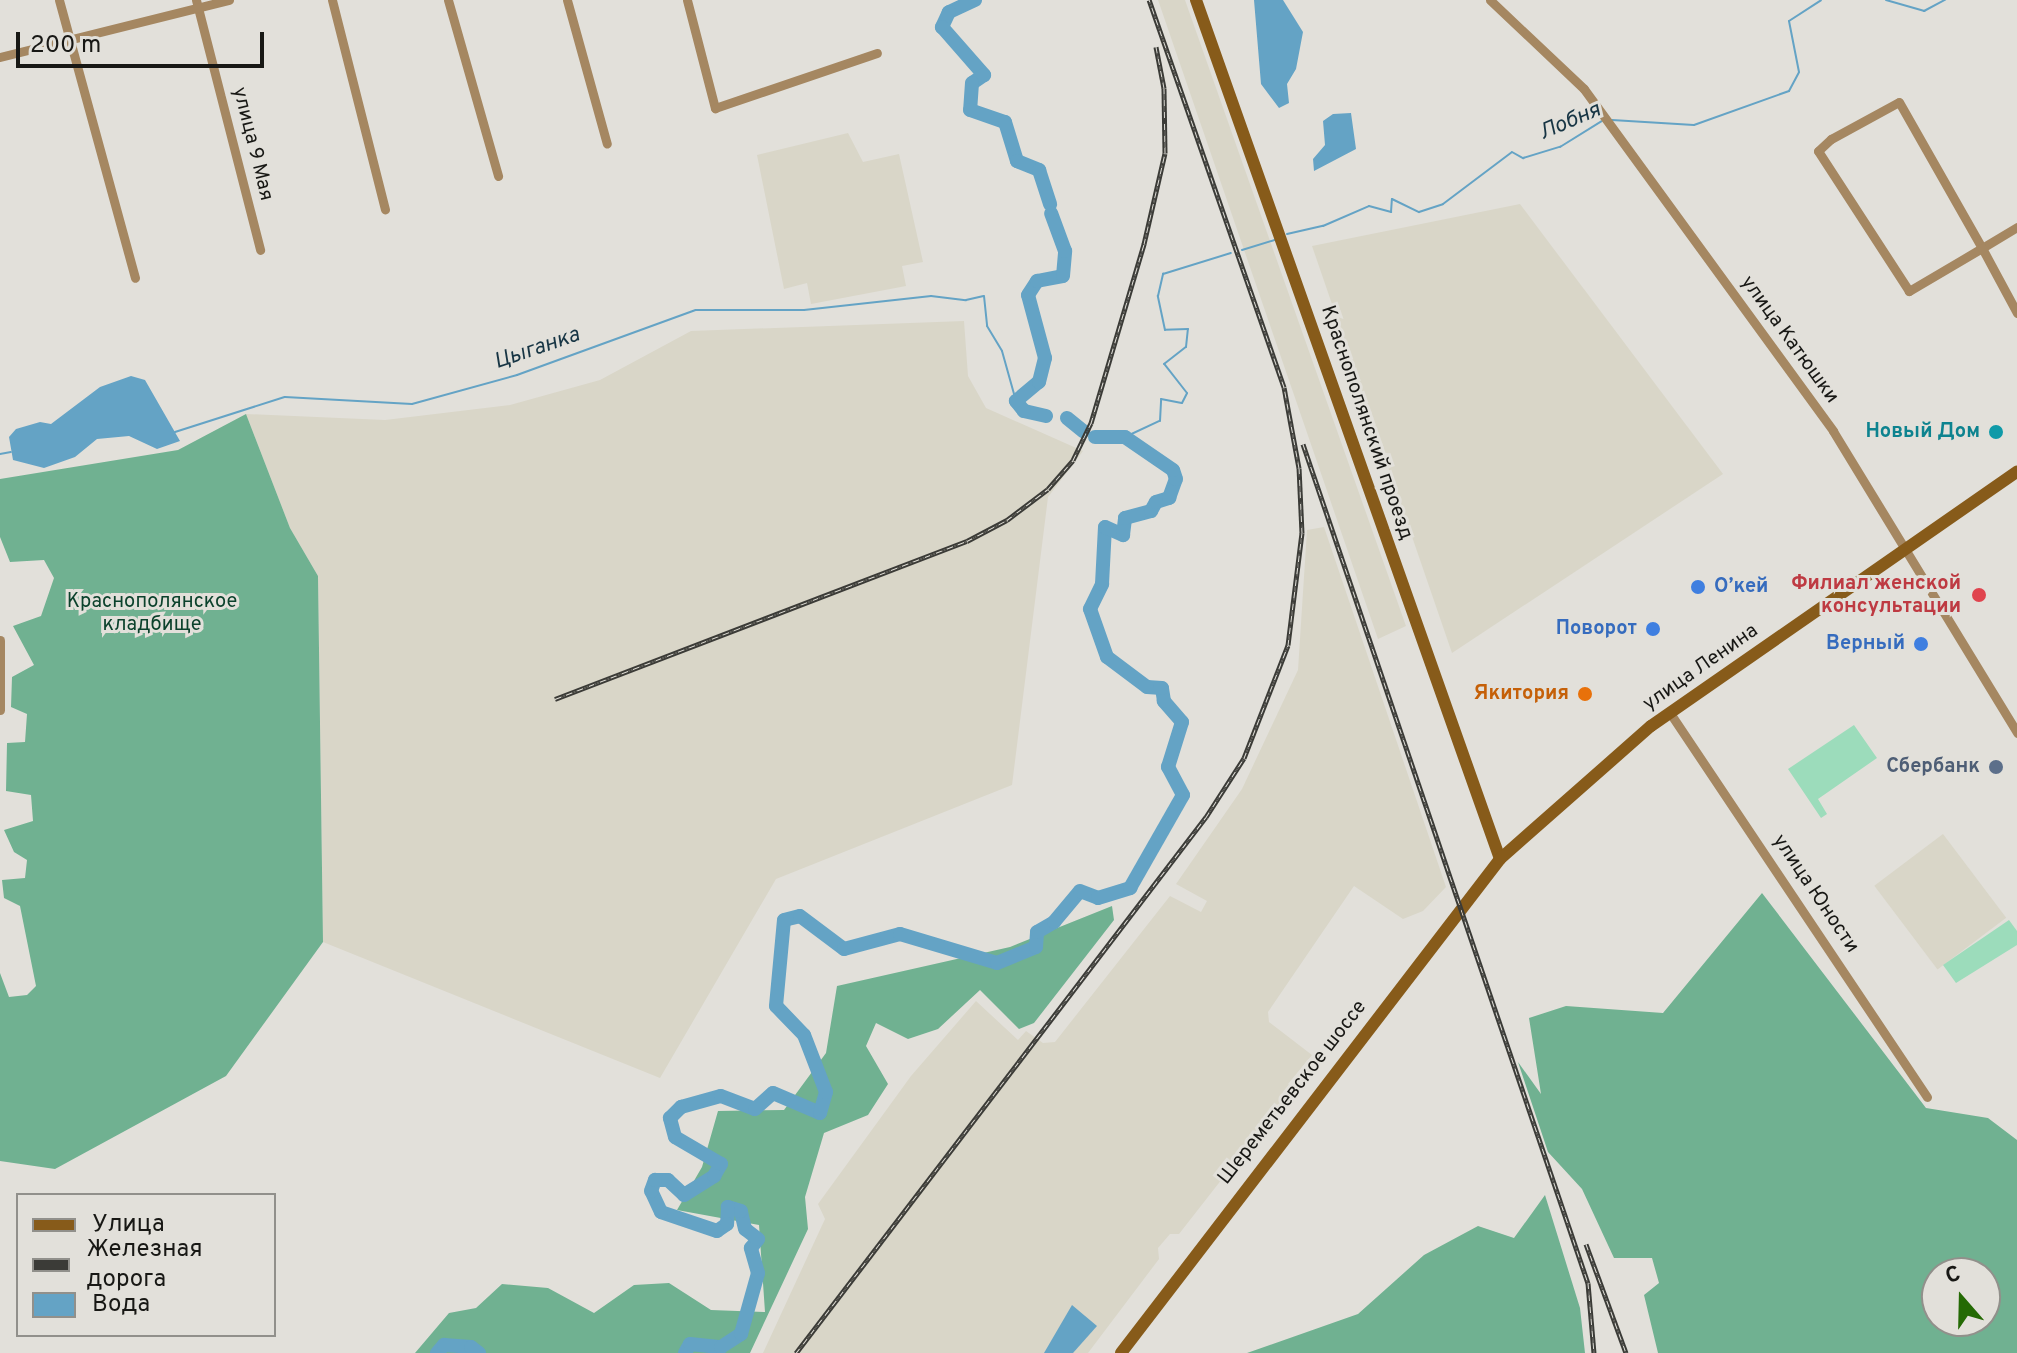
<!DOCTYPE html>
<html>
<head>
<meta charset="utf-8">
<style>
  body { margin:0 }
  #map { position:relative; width:2017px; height:1353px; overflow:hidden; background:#e2e0da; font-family:Overpass,sans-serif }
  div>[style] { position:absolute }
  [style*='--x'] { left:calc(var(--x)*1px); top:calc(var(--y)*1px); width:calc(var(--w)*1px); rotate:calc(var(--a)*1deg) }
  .built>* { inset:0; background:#d9d6c8; transform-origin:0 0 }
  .green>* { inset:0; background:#9cdcbb }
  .forest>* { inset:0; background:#70b191 }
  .water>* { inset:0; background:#64a3c5 }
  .stream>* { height:2px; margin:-1px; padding:0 1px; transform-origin:1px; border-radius:1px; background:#64a3c5 }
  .river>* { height:14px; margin:-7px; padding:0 7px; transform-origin:7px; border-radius:7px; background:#64a3c5 }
  .minor>* { height:9px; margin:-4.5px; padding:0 4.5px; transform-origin:4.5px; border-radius:4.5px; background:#a58761 }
  .secondary>* { height:12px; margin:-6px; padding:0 6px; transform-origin:6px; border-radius:6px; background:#875b1a }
  .rail>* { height:5px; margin-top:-2.5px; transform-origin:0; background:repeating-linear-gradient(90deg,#e2e0da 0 6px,#3b3b37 0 12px); box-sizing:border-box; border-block:2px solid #3b3b37 }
  .dots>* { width:22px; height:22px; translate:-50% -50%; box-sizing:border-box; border:4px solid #e2e0da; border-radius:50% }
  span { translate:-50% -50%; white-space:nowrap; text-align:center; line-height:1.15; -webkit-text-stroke:6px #e2e0da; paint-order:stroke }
  .street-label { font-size:20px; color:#181815 }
  .culture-label { font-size:20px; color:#0d838f; font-weight:700 }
  .right { translate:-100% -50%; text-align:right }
  .health-label { font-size:20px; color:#be3a42; font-weight:700 }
  .shop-label { font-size:20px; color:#366cbe; font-weight:700 }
  .left { translate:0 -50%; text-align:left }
  .park-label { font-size:20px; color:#0b422c }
  .food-label { font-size:20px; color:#c56008; font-weight:700 }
  .service-label { font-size:20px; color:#4e5e75; font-weight:700 }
  .water-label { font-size:22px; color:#173544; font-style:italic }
  .legend { position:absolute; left:16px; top:1193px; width:260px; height:144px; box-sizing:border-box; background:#e2e0da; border:2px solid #91908b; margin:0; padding:10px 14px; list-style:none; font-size:24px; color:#181815 }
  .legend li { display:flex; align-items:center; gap:16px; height:40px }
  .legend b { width:40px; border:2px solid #91908b }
  .north { position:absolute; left:1921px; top:1257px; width:80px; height:80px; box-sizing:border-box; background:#e2e0da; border:2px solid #91908b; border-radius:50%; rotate:340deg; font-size:22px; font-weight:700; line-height:32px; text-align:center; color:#181815 }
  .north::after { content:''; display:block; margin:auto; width:28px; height:36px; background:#246a04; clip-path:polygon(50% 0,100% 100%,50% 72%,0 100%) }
  .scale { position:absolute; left:16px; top:32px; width:248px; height:36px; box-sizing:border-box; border:4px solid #181815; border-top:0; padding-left:10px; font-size:24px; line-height:28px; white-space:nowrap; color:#181815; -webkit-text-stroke:6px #e2e0da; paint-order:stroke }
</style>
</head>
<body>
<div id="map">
  <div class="built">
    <i style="clip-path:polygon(1158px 0,1185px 0,1406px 626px,1378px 639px)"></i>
    <i style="clip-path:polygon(848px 133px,863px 162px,899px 154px,923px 262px,902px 266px,906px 286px,811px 304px,807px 283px,784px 289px,757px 155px)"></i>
    <i style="clip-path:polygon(1520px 204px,1723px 474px,1452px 653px,1312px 246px)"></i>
    <i style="clip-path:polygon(964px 321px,968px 376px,986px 408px,1083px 451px,1048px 497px,1012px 785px,776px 879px,660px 1078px,323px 942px,318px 576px,290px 528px,246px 414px,385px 420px,510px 405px,600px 380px,691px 331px)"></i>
    <i style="clip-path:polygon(1324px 527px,1446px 887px,1423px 911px,1403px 919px,1354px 886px,1268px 1012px,1269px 1022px,1312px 1055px,1288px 1084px,1293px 1088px,1179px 1234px,1170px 1234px,1158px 1248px,1159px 1259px,1088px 1353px,763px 1353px,825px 1219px,818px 1204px,911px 1076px,976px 1001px,1018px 1040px,1026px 1031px,1043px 1043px,1055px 1042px,1170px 896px,1201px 912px,1207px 901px,1176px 884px,1242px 789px,1298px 670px,1307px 530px)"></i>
    <i style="left:1943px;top:834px;width:105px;height:86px;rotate:53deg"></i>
  </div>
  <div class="green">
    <i style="clip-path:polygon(1854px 725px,1877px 758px,1818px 799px,1827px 814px,1821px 818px,1788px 769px)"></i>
    <i style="clip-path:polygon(2009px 920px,2017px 931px,2017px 945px,1956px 983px,1943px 965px)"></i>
  </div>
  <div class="forest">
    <i style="clip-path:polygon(246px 414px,290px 528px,318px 576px,323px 942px,226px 1076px,55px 1169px,0 1161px,0 973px,9px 997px,27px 995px,36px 986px,20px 906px,4px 898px,2px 880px,25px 878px,27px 860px,14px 852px,4px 830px,33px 821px,31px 795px,6px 791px,7px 743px,25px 742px,27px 714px,11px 707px,12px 677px,34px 665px,13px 626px,41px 616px,54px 578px,44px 560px,10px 562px,0 537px,0 479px,178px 450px)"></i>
    <i style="clip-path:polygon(evenodd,1762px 893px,1926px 1108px,1988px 1118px,2017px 1140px,2017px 1353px,1658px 1353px,1644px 1295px,1659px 1283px,1652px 1258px,1614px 1258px,1582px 1189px,1548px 1152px,1518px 1062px,1541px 1094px,1529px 1018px,1566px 1006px,1663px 1013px,1762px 893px,1985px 1273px,1985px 1321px,1937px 1321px,1937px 1273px,1985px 1273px)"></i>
    <i style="clip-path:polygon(1112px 906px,1114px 920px,1034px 1023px,1019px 1029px,980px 990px,938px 1029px,908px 1039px,876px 1023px,866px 1046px,888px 1084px,868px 1115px,824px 1133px,805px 1197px,808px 1229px,750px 1353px,415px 1353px,449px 1313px,476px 1308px,502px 1284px,548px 1288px,594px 1313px,634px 1285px,669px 1283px,711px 1310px,765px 1312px,759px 1225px,677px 1210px,702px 1167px,718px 1111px,784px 1110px,826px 1053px,837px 986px,1010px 947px)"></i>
    <i style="clip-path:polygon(1545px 1195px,1580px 1308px,1585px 1353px,1247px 1353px,1358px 1314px,1424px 1255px,1478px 1226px,1514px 1238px)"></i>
  </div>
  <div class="water">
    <i style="clip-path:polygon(1254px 0,1283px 0,1303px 32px,1296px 69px,1287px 84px,1289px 103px,1279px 108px,1261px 84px)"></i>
    <i style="clip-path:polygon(1351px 113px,1356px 149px,1314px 171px,1313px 159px,1325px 145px,1323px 121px,1333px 114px)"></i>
    <i style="clip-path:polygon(131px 376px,145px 380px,180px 441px,157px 449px,129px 436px,97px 439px,75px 457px,44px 468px,13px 460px,9px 437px,16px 429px,40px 422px,51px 424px,100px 387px)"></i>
    <i style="clip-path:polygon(1072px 1305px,1097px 1326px,1073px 1353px,1044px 1353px)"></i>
  </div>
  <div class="stream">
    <i style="--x:1886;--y:0;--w:40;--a:16"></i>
    <i style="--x:1924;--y:11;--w:24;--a:-28"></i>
    <i style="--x:1612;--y:120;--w:82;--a:3.5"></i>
    <i style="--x:1694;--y:125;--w:101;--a:-19.7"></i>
    <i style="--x:1789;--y:91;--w:21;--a:-62"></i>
    <i style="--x:1799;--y:72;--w:52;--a:-101.1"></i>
    <i style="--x:1789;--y:21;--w:38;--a:-33"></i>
    <i style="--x:1287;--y:234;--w:37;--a:-13"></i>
    <i style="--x:1323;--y:226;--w:50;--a:-23.5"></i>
    <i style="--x:1369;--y:206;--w:23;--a:15"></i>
    <i style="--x:1391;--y:212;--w:13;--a:-86"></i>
    <i style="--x:1392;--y:199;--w:30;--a:26"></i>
    <i style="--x:1419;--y:212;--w:25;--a:-18"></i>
    <i style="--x:1443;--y:204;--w:86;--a:-37"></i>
    <i style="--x:1512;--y:152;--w:13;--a:29"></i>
    <i style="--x:1523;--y:158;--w:39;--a:-17"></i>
    <i style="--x:1560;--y:147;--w:49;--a:-31.8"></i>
    <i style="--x:1242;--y:250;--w:34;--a:-17"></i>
    <i style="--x:175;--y:432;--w:115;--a:-17.7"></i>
    <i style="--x:285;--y:397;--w:127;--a:3.2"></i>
    <i style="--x:412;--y:404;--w:109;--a:-15.4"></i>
    <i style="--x:517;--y:375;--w:190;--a:-20"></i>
    <i style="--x:696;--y:310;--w:108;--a:0"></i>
    <i style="--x:804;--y:310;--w:128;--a:-6.3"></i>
    <i style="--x:931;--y:296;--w:35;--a:7"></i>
    <i style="--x:966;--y:300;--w:18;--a:-13"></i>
    <i style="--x:984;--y:296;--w:30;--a:84"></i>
    <i style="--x:987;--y:326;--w:29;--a:59"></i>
    <i style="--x:1002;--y:351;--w:52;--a:74.4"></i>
    <i style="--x:1125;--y:437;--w:38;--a:-25"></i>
    <i style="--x:1160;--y:421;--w:22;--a:-87"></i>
    <i style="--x:1161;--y:399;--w:21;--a:11"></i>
    <i style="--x:1182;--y:403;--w:11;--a:-63"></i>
    <i style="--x:1187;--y:393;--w:37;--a:-128"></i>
    <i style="--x:1164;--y:364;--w:28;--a:-38"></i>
    <i style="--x:1186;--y:347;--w:18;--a:-84"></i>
    <i style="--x:1188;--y:329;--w:23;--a:178"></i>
    <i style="--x:1165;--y:330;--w:35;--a:-102"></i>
    <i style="--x:1158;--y:296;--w:23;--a:-77"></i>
    <i style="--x:1163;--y:274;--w:71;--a:-17.2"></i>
    <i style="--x:0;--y:454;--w:11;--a:-10"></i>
  </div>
  <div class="river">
    <i style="--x:975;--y:0;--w:29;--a:155"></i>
    <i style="--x:949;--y:12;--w:17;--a:115"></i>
    <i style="--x:942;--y:27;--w:64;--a:48.8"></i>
    <i style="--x:984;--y:75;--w:14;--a:146"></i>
    <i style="--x:972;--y:83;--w:27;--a:94"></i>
    <i style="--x:970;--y:110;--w:37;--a:19"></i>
    <i style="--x:1005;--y:122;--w:41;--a:72.9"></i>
    <i style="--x:1017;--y:161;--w:24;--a:22"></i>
    <i style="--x:1039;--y:170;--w:36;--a:72"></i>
    <i style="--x:1046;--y:416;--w:23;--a:-167"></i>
    <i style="--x:1024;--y:411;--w:13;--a:-129"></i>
    <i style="--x:1016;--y:401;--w:30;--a:-40"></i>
    <i style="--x:1039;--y:382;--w:25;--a:-76"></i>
    <i style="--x:1045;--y:358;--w:65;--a:-105.1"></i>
    <i style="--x:1028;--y:295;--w:17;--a:-57"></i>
    <i style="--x:1037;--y:281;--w:26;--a:-11"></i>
    <i style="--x:1063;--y:276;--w:25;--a:-85"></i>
    <i style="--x:1065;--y:251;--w:40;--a:-110.2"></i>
    <i style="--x:1067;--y:418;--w:21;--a:39"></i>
    <i style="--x:437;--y:1353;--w:11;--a:-49"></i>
    <i style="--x:444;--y:1345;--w:27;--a:4"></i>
    <i style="--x:471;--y:1347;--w:10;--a:37"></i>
    <i style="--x:685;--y:1353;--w:10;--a:-61"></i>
    <i style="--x:690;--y:1344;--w:31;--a:6"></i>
    <i style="--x:721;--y:1347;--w:24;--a:-33"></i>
    <i style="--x:741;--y:1334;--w:63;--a:-74.4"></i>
    <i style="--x:758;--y:1273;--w:26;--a:-106"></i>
    <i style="--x:751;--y:1248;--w:11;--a:-52"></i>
    <i style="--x:758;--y:1239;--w:16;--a:-142"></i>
    <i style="--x:745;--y:1229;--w:18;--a:-103"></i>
    <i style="--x:741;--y:1211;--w:14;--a:-163"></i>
    <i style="--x:728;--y:1207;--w:17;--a:93"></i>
    <i style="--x:727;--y:1224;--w:12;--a:145"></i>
    <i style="--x:717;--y:1231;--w:59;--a:-161.3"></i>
    <i style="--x:661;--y:1212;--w:23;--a:-115"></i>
    <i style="--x:651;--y:1191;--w:12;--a:-70"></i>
    <i style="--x:655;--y:1180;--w:13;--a:0"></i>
    <i style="--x:668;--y:1180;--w:22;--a:43"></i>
    <i style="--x:684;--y:1195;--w:36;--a:-32"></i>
    <i style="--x:714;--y:1176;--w:14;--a:-60"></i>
    <i style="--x:721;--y:1164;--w:53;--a:-149.6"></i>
    <i style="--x:675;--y:1137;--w:20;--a:-105"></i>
    <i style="--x:670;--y:1118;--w:16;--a:-45"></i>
    <i style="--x:681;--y:1107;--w:41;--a:-15.4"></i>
    <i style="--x:721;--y:1096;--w:36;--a:21"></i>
    <i style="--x:755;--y:1109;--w:24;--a:-42"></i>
    <i style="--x:773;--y:1093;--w:51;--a:23.1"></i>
    <i style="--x:820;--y:1113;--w:22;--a:-74"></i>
    <i style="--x:826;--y:1092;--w:61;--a:-111.1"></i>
    <i style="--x:804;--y:1035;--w:40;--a:-134"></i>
    <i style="--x:776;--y:1006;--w:86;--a:-84.7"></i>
    <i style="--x:784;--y:920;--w:16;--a:-14"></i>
    <i style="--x:800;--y:916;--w:55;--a:36.9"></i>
    <i style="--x:844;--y:949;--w:58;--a:-15"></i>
    <i style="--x:900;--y:934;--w:101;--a:16.6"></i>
    <i style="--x:997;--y:963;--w:42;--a:-22.3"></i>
    <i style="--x:1036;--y:947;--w:15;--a:-86"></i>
    <i style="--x:1037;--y:932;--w:20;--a:-30"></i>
    <i style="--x:1054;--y:922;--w:40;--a:-50"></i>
    <i style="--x:1080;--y:891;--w:19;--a:21"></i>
    <i style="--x:1098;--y:898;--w:34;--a:-17"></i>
    <i style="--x:1130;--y:888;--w:107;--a:-60.3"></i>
    <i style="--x:1183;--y:795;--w:32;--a:-118"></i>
    <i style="--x:1168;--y:767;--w:47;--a:-72.7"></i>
    <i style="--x:1182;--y:722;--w:28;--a:-131"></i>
    <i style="--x:1164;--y:701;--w:13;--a:-99"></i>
    <i style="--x:1162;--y:688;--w:15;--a:-176"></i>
    <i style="--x:1147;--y:687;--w:50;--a:-143.1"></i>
    <i style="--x:1107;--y:657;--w:51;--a:-109.5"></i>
    <i style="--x:1090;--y:609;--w:28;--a:-64"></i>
    <i style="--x:1102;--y:584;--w:57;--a:-87"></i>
    <i style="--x:1105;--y:527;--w:20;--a:24"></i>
    <i style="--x:1123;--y:535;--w:17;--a:-83"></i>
    <i style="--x:1125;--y:518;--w:27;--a:-15"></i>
    <i style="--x:1151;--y:511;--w:10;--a:-61"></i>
    <i style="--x:1156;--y:502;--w:14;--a:-17"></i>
    <i style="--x:1169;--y:498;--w:20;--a:-70"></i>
    <i style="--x:1176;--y:479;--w:9;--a:-108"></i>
    <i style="--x:1173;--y:470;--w:58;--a:-145.5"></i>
    <i style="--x:1125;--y:437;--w:30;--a:180"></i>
  </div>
  <div class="minor">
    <i style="--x:59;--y:0;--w:288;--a:74.7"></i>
    <i style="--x:196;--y:0;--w:258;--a:75.6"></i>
    <i style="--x:332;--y:0;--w:216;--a:75.8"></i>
    <i style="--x:448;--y:0;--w:183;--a:74.1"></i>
    <i style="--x:567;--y:0;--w:149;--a:74.5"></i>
    <i style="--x:687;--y:0;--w:112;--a:75.5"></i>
    <i style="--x:715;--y:108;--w:171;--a:-18.8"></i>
    <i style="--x:1490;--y:0;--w:129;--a:43.4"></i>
    <i style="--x:1584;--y:89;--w:423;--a:53.9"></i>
    <i style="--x:1833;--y:431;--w:354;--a:58.6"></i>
    <i style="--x:0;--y:57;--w:236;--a:-14"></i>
    <i style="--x:2017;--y:227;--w:41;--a:149"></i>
    <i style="--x:1982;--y:248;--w:85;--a:149.5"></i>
    <i style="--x:1909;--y:291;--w:167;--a:-123"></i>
    <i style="--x:1818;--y:151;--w:18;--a:-43"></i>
    <i style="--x:1831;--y:139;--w:77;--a:-28.6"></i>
    <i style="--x:1899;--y:102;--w:168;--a:60.4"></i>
    <i style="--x:1982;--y:248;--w:74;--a:61.7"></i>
    <i style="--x:0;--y:640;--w:70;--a:90"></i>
    <i style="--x:1670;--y:713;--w:462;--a:56.2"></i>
  </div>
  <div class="secondary">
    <i style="--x:1196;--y:0;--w:911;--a:70.51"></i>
    <i style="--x:1121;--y:1353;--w:623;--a:-52.5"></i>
    <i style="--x:1500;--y:859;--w:201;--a:-41.4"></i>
    <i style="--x:1651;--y:726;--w:446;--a:-34.8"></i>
  </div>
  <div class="rail">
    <i style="--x:1303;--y:444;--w:886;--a:71.24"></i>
    <i style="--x:1588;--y:1283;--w:70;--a:85.1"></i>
    <i style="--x:555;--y:699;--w:441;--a:-21"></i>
    <i style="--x:967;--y:541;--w:45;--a:-27.7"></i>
    <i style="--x:1007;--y:520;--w:51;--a:-37.1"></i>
    <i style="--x:1048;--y:489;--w:38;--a:-49"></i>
    <i style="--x:1073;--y:460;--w:41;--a:-64.1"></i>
    <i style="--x:1091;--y:423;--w:187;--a:-73.5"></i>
    <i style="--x:1144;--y:244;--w:93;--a:-77"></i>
    <i style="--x:1165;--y:153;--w:65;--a:-90.9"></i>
    <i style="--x:1164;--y:88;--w:42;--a:-101"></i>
    <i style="--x:1586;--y:1244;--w:116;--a:69.8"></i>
    <i style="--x:796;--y:1353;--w:675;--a:-52.59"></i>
    <i style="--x:1206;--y:817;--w:70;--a:-57.2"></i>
    <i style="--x:1244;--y:758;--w:121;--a:-68.7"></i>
    <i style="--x:1288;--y:645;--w:113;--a:-82.9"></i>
    <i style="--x:1302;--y:533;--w:65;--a:-92.6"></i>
    <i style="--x:1299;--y:468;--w:82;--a:-100.5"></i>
    <i style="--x:1284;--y:387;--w:410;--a:-109.2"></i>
  </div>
  <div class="dots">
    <i style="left:1996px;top:432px;background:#0f9aa8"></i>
    <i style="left:1698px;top:587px;background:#3f7fe0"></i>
    <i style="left:1979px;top:595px;background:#e0444e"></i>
    <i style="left:1653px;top:629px;background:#3f7fe0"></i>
    <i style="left:1921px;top:644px;background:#3f7fe0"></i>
    <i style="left:1585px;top:694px;background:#e8710a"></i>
    <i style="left:1996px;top:767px;background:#5c6f8a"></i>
  </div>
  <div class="street-label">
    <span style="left:252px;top:144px;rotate:76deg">улица 9 Мая</span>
    <span style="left:1789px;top:340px;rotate:54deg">улица Катюшки</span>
    <span style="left:1366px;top:423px;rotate:71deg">Краснополянский проезд</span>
    <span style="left:1701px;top:668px;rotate:-35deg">улица Ленина</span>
    <span style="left:1815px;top:894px;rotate:56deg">улица Юности</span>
    <span style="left:1293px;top:1093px;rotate:-52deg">Шереметьевское шоссе</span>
  </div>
  <div class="culture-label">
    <span class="right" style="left:1980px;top:432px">Новый Дом</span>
  </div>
  <div class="health-label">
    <span class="right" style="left:1961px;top:596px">Филиал женской<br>консультации</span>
  </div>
  <div class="shop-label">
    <span class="left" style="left:1714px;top:587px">О’кей</span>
    <span class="right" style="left:1637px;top:629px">Поворот</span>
    <span class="right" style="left:1905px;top:644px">Верный</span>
  </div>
  <div class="park-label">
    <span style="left:152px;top:614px">Краснополянское<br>кладбище</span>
  </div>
  <div class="food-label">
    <span class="right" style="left:1569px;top:694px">Якитория</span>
  </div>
  <div class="service-label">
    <span class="right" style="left:1980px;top:767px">Сбербанк</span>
  </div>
  <div class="water-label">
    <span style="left:1570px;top:122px;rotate:-23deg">Лобня</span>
    <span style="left:537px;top:349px;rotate:-19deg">Цыганка</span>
  </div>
  <ul class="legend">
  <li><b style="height:10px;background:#875b1a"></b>Улица</li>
  <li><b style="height:10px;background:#3b3b37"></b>Железная дорога</li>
  <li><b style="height:22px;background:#64a3c5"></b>Вода</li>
  </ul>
  <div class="north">С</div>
  <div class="scale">200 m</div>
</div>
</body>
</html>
